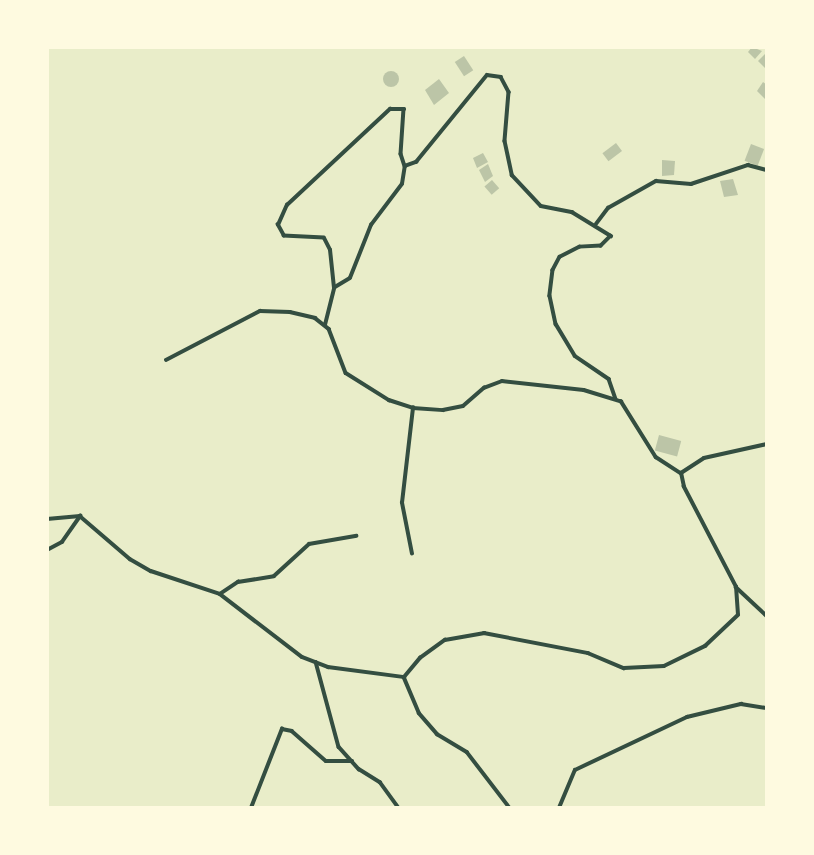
<!DOCTYPE html>
<html>
<head>
<meta charset="utf-8">
<style>
  body { margin:0 }
  #map { position:relative; width:814px; height:855px; overflow:hidden; background:#e9edc9; font-family:Manrope,sans-serif }
  div>[style] { position:absolute }
  [style*='--x'] { left:calc(var(--x)*1px); top:calc(var(--y)*1px); width:calc(var(--w)*1px); rotate:calc(var(--a)*1deg) }
  .building>* { inset:0; background:#bcc5a7; transform-origin:0 0 }
  .round { border-radius:50% }
  .minor>* { height:3.5px; margin:-1.75px; padding:0 1.75px; transform-origin:1.75px; border-radius:1.75px; background:#344e41 }
  span { translate:-50% -50%; white-space:nowrap; text-align:center; line-height:1.15; -webkit-text-stroke:5px #fefae0; paint-order:stroke }
  .frame { position:absolute; inset:0; border:49px solid #fefae0; pointer-events:none }
</style>
</head>
<body>
<div id="map">
  <div class="building">
    <i style="clip-path:polygon(752px 47px,762px 51px,755px 59px,748px 52px)"></i>
    <i style="clip-path:polygon(767px 52px,767px 70px,758px 61px)"></i>
    <i style="left:464px;top:56px;width:17px;height:11px;rotate:57deg"></i>
    <i class="round" style="left:383px;top:71px;width:16px;height:16px"></i>
    <i style="clip-path:polygon(439px 79px,449px 93px,434px 105px,425px 90px)"></i>
    <i style="clip-path:polygon(763px 82px,767px 85px,767px 101px,757px 91px)"></i>
    <i style="left:616px;top:143px;width:10px;height:17px;rotate:53deg"></i>
    <i style="left:751px;top:144px;width:14px;height:18px;rotate:21deg"></i>
    <i style="clip-path:polygon(483px 153px,488px 162px,477px 168px,473px 158px)"></i>
    <i style="clip-path:polygon(662px 160px,675px 161px,674px 175px,662px 176px)"></i>
    <i style="clip-path:polygon(488px 164px,493px 176px,485px 182px,479px 170px)"></i>
    <i style="clip-path:polygon(733px 179px,738px 195px,724px 197px,720px 181px)"></i>
    <i style="left:492px;top:180px;width:11px;height:10px;rotate:49deg"></i>
    <i style="left:659px;top:435px;width:23px;height:16px;rotate:15deg"></i>
  </div>
  <div class="minor">
    <i style="--x:596;--y:224;--w:20;--a:-53"></i>
    <i style="--x:608;--y:208;--w:55;--a:-29.4"></i>
    <i style="--x:656;--y:181;--w:35;--a:5"></i>
    <i style="--x:691;--y:184;--w:60;--a:-18.4"></i>
    <i style="--x:748;--y:165;--w:20;--a:15"></i>
    <i style="--x:335;--y:287;--w:17;--a:-31"></i>
    <i style="--x:350;--y:278;--w:57;--a:-68.4"></i>
    <i style="--x:371;--y:225;--w:51;--a:-52.9"></i>
    <i style="--x:402;--y:184;--w:18;--a:-81"></i>
    <i style="--x:325;--y:325;--w:38;--a:-76"></i>
    <i style="--x:334;--y:288;--w:38;--a:-96"></i>
    <i style="--x:330;--y:250;--w:13;--a:-117"></i>
    <i style="--x:324;--y:238;--w:40;--a:-177.1"></i>
    <i style="--x:284;--y:236;--w:13;--a:-119"></i>
    <i style="--x:278;--y:225;--w:22;--a:-66"></i>
    <i style="--x:287;--y:205;--w:141;--a:-43"></i>
    <i style="--x:390;--y:109;--w:14;--a:0"></i>
    <i style="--x:404;--y:109;--w:45;--a:93.8"></i>
    <i style="--x:401;--y:154;--w:13;--a:72"></i>
    <i style="--x:405;--y:166;--w:12;--a:-20"></i>
    <i style="--x:416;--y:162;--w:112;--a:-50.8"></i>
    <i style="--x:487;--y:75;--w:14;--a:8"></i>
    <i style="--x:501;--y:77;--w:17;--a:62"></i>
    <i style="--x:509;--y:92;--w:49;--a:94.7"></i>
    <i style="--x:505;--y:141;--w:35;--a:78"></i>
    <i style="--x:512;--y:175;--w:42;--a:46.9"></i>
    <i style="--x:541;--y:206;--w:32;--a:11"></i>
    <i style="--x:572;--y:212;--w:46;--a:31.6"></i>
    <i style="--x:611;--y:236;--w:14;--a:135"></i>
    <i style="--x:601;--y:246;--w:21;--a:177"></i>
    <i style="--x:580;--y:247;--w:22;--a:153"></i>
    <i style="--x:560;--y:257;--w:15;--a:118"></i>
    <i style="--x:553;--y:270;--w:26;--a:97"></i>
    <i style="--x:550;--y:296;--w:29;--a:78"></i>
    <i style="--x:556;--y:324;--w:37;--a:59"></i>
    <i style="--x:575;--y:356;--w:41;--a:34.1"></i>
    <i style="--x:609;--y:379;--w:21;--a:71"></i>
    <i style="--x:166;--y:360;--w:106;--a:-27.5"></i>
    <i style="--x:260;--y:311;--w:30;--a:2"></i>
    <i style="--x:290;--y:312;--w:26;--a:13"></i>
    <i style="--x:315;--y:318;--w:18;--a:38"></i>
    <i style="--x:329;--y:329;--w:47;--a:68.9"></i>
    <i style="--x:346;--y:373;--w:51;--a:32.1"></i>
    <i style="--x:389;--y:400;--w:25;--a:18"></i>
    <i style="--x:413;--y:408;--w:30;--a:4"></i>
    <i style="--x:443;--y:410;--w:20;--a:-11"></i>
    <i style="--x:463;--y:406;--w:28;--a:-41"></i>
    <i style="--x:484;--y:388;--w:19;--a:-21"></i>
    <i style="--x:502;--y:381;--w:82;--a:6.3"></i>
    <i style="--x:584;--y:390;--w:39;--a:17"></i>
    <i style="--x:621;--y:401;--w:66;--a:58"></i>
    <i style="--x:656;--y:457;--w:30;--a:33"></i>
    <i style="--x:47;--y:519;--w:33;--a:-5"></i>
    <i style="--x:80;--y:516;--w:66;--a:40.7"></i>
    <i style="--x:130;--y:559;--w:24;--a:30"></i>
    <i style="--x:151;--y:571;--w:73;--a:18.4"></i>
    <i style="--x:220;--y:594;--w:103;--a:37.5"></i>
    <i style="--x:302;--y:657;--w:28;--a:21"></i>
    <i style="--x:328;--y:667;--w:77;--a:7.5"></i>
    <i style="--x:404;--y:677;--w:39;--a:67"></i>
    <i style="--x:419;--y:713;--w:28;--a:49"></i>
    <i style="--x:437;--y:734;--w:35;--a:31"></i>
    <i style="--x:467;--y:752;--w:71;--a:52.5"></i>
    <i style="--x:47;--y:550;--w:17;--a:-28"></i>
    <i style="--x:62;--y:542;--w:32;--a:-55"></i>
    <i style="--x:412;--y:554;--w:52;--a:-101.1"></i>
    <i style="--x:402;--y:503;--w:96;--a:-83.4"></i>
    <i style="--x:736;--y:587;--w:42;--a:43.1"></i>
    <i style="--x:220;--y:594;--w:22;--a:-34"></i>
    <i style="--x:238;--y:582;--w:36;--a:-9"></i>
    <i style="--x:274;--y:576;--w:47;--a:-42.4"></i>
    <i style="--x:309;--y:544;--w:48;--a:-9.7"></i>
    <i style="--x:316;--y:662;--w:88;--a:74.9"></i>
    <i style="--x:339;--y:747;--w:30;--a:48"></i>
    <i style="--x:359;--y:769;--w:25;--a:32"></i>
    <i style="--x:380;--y:782;--w:32;--a:54"></i>
    <i style="--x:404;--y:677;--w:25;--a:-50"></i>
    <i style="--x:420;--y:658;--w:31;--a:-36"></i>
    <i style="--x:445;--y:640;--w:40;--a:-10"></i>
    <i style="--x:484;--y:633;--w:106;--a:10.9"></i>
    <i style="--x:588;--y:653;--w:39;--a:23"></i>
    <i style="--x:624;--y:668;--w:40;--a:-2.9"></i>
    <i style="--x:664;--y:666;--w:46;--a:-26"></i>
    <i style="--x:705;--y:646;--w:45;--a:-43.2"></i>
    <i style="--x:738;--y:615;--w:28;--a:-94"></i>
    <i style="--x:736;--y:587;--w:113;--a:-117.5"></i>
    <i style="--x:684;--y:487;--w:14;--a:-102"></i>
    <i style="--x:681;--y:473;--w:27;--a:-33"></i>
    <i style="--x:704;--y:458;--w:65;--a:-12.5"></i>
    <i style="--x:251;--y:808;--w:85;--a:-68.6"></i>
    <i style="--x:282;--y:729;--w:10;--a:11"></i>
    <i style="--x:292;--y:731;--w:45;--a:41.4"></i>
    <i style="--x:326;--y:761;--w:26;--a:0"></i>
    <i style="--x:559;--y:808;--w:41;--a:-67.2"></i>
    <i style="--x:575;--y:770;--w:124;--a:-25.3"></i>
    <i style="--x:687;--y:717;--w:56;--a:-13.5"></i>
    <i style="--x:741;--y:704;--w:26;--a:9"></i>
  </div>
  <div class="frame"></div>
</div>
</body>
</html>
